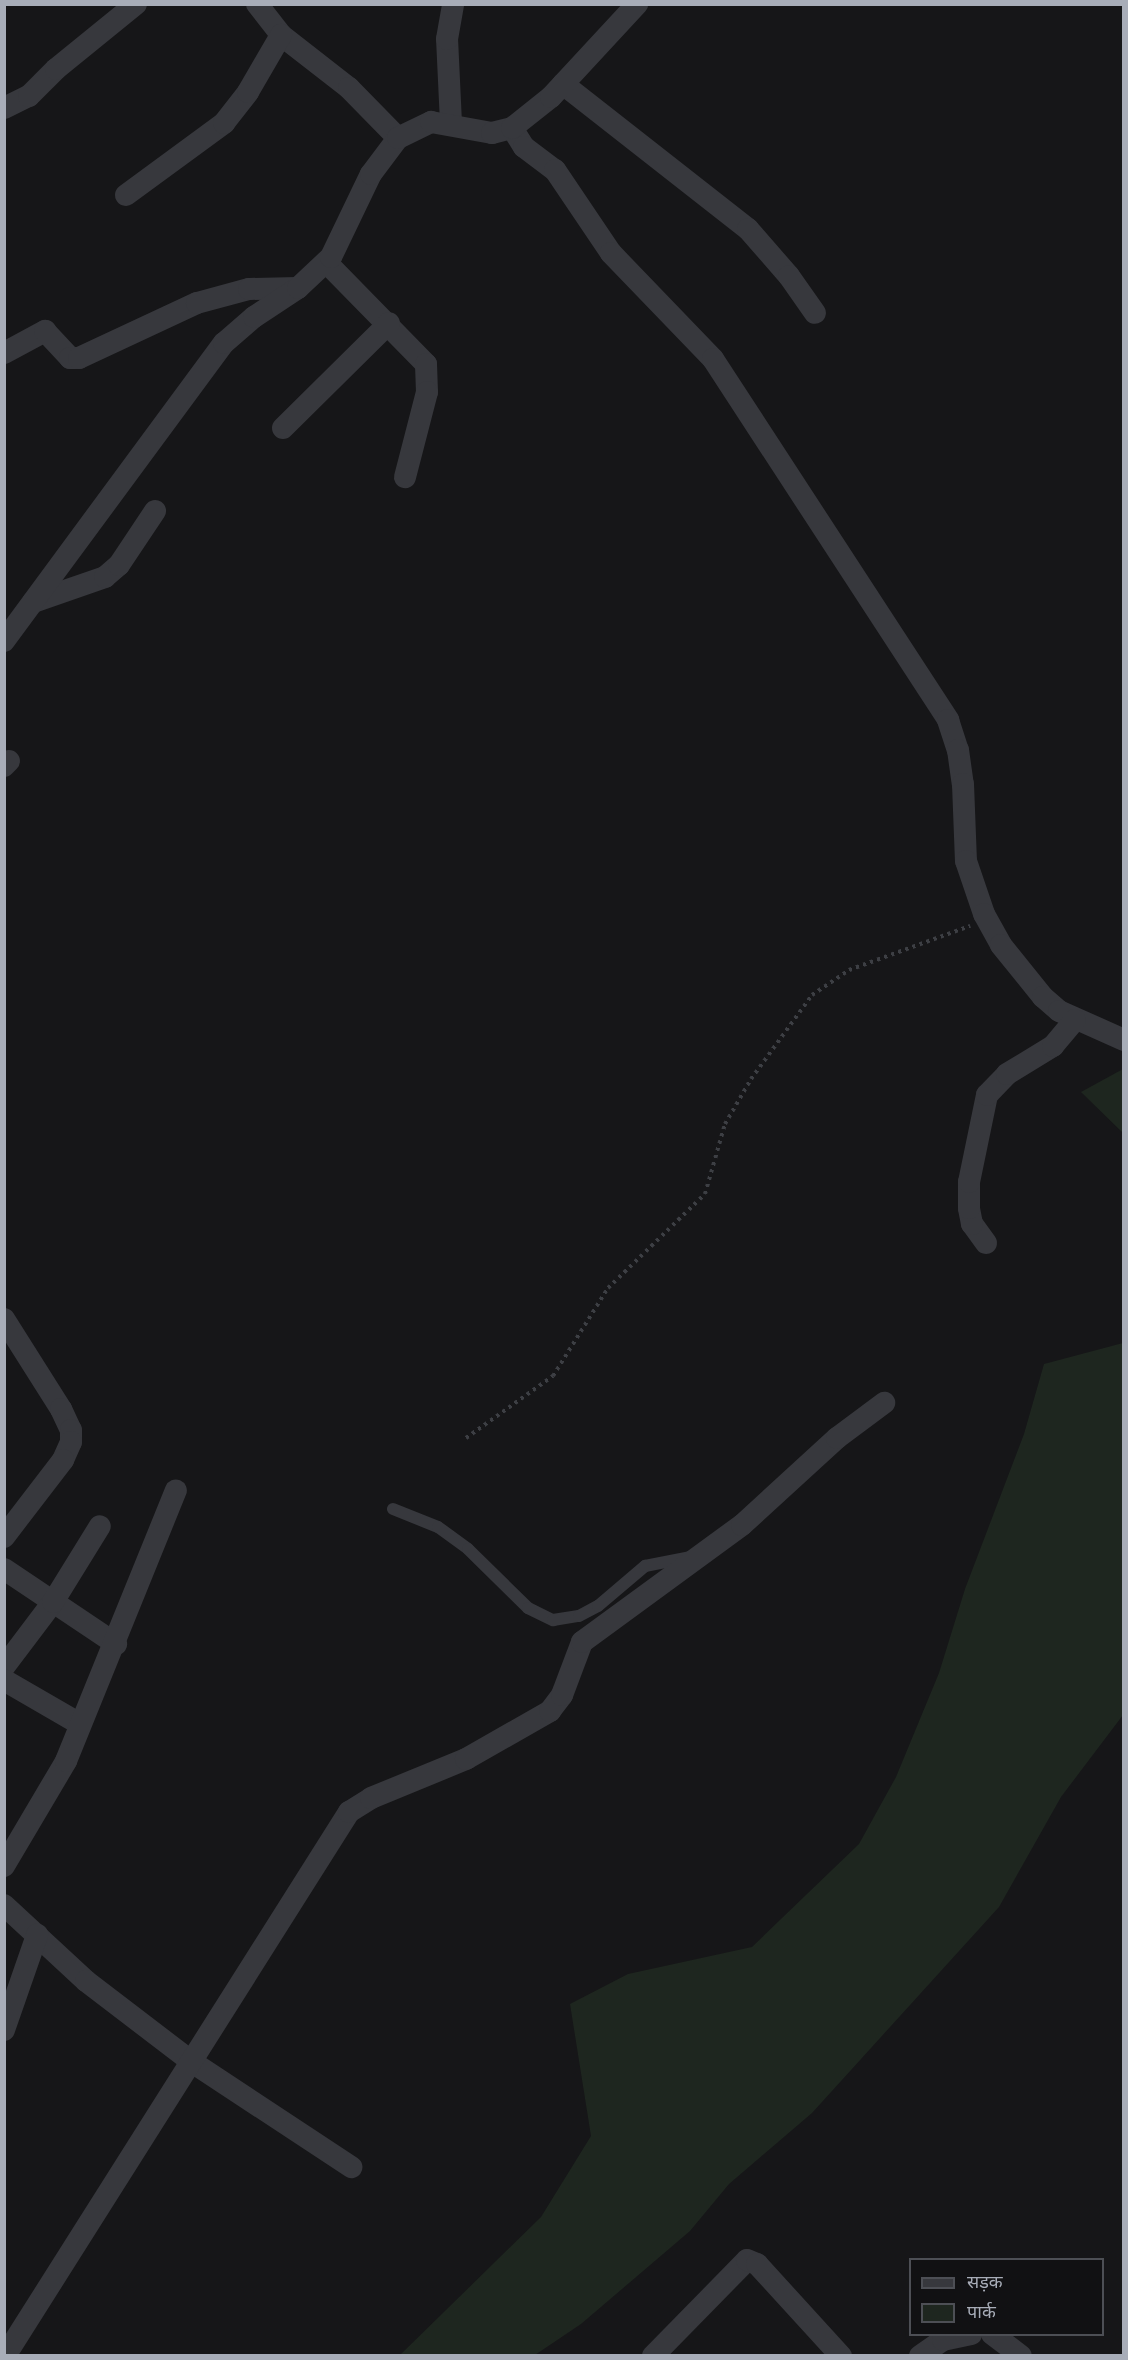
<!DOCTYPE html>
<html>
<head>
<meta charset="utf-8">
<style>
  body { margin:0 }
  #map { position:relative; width:1128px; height:2360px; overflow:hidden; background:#161618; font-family:Roboto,"Noto Sans Devanagari",sans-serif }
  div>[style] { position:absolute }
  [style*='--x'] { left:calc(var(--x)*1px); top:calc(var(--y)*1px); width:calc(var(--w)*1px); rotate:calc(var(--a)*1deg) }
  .green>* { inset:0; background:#1e261f }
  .path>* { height:4px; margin-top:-2px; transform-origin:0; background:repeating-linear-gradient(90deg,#3d3f44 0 3px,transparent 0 7.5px) }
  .lane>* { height:12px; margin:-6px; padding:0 6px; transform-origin:6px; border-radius:6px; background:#37383d }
  .street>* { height:22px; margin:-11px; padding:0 11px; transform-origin:11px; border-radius:11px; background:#37383d }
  span { translate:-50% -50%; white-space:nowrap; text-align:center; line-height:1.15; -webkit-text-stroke:5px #111113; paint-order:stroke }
  .frame { position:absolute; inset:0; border:6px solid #a8adb8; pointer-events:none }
  .legend { position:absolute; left:909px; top:2258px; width:195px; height:78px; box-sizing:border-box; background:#111113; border:2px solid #4d4f55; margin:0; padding:8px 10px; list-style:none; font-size:18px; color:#a8adb8 }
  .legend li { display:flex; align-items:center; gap:12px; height:30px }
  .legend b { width:30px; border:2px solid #4d4f55 }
</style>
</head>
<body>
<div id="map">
  <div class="green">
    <i style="clip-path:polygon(1123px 1069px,1123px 1133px,1081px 1092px)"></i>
    <i style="clip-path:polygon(1123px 1343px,1123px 1715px,1061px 1797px,999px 1907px,812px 2113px,729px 2184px,690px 2231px,581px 2324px,535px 2355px,400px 2355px,541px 2217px,591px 2136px,570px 2004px,628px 1974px,752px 1947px,859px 1844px,896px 1777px,939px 1673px,965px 1589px,1024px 1434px,1044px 1364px)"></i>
  </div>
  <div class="path">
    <i style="--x:466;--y:1438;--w:107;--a:-35.5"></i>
    <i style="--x:553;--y:1376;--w:104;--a:-58"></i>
    <i style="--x:608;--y:1288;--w:135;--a:-44.1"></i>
    <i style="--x:705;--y:1194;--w:73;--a:-74.1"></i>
    <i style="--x:725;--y:1124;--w:52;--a:-60"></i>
    <i style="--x:751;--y:1079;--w:104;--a:-54"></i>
    <i style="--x:812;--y:995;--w:45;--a:-34"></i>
    <i style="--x:849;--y:970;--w:129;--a:-20"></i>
  </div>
  <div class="lane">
    <i style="--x:393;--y:1509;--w:48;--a:21.8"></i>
    <i style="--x:438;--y:1527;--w:37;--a:36"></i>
    <i style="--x:468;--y:1549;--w:84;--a:44.5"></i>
    <i style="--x:528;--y:1608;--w:28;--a:26"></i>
    <i style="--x:553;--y:1620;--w:26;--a:-9"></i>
    <i style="--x:579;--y:1616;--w:21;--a:-28"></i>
    <i style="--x:598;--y:1606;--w:62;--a:-40.4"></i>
    <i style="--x:645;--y:1566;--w:47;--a:-11.1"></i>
  </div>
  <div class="street">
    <i style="--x:257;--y:4;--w:39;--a:52"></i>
    <i style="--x:281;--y:35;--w:86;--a:37.9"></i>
    <i style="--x:349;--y:88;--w:70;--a:45.6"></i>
    <i style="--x:563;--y:84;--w:235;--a:38.1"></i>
    <i style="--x:748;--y:229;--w:62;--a:48.9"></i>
    <i style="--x:789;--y:276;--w:45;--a:54.9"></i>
    <i style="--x:4;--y:108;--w:28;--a:-26"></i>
    <i style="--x:29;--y:96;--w:38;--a:-45"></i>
    <i style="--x:56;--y:69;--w:103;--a:-39.1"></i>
    <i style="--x:451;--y:123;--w:84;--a:-92.7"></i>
    <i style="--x:447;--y:39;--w:36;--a:-80"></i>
    <i style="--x:512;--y:128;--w:22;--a:58"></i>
    <i style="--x:524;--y:147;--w:39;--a:37"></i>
    <i style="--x:555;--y:170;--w:100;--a:56"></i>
    <i style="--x:611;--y:253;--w:147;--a:46.1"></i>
    <i style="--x:713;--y:359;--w:431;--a:56.9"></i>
    <i style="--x:948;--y:720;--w:32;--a:72"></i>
    <i style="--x:958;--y:750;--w:34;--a:82"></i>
    <i style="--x:963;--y:784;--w:77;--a:87.8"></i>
    <i style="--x:966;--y:861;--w:56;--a:71.2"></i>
    <i style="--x:984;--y:914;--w:35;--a:61"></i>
    <i style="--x:1001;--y:945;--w:67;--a:51.1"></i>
    <i style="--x:1043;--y:997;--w:21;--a:41"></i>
    <i style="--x:1059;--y:1011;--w:71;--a:24"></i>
    <i style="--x:126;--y:195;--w:122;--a:-36.3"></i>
    <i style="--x:224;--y:123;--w:39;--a:-52"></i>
    <i style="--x:248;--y:92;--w:66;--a:-59.9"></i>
    <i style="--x:326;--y:262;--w:143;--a:45.6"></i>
    <i style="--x:426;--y:364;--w:28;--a:88"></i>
    <i style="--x:427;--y:392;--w:88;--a:104.5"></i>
    <i style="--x:4;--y:353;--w:47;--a:-28.2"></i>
    <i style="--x:45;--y:331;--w:37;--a:47"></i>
    <i style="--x:70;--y:358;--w:9;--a:0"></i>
    <i style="--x:79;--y:358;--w:130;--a:-25"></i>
    <i style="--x:197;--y:303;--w:54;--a:-15.1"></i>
    <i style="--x:249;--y:289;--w:49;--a:-1.2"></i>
    <i style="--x:283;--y:428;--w:149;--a:-44.7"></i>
    <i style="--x:33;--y:602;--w:76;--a:-19.1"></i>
    <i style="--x:105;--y:577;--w:18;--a:-41"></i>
    <i style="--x:119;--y:565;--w:65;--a:-56.3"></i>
    <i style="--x:4;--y:641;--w:370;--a:-53.6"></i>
    <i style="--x:224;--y:343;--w:40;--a:-41"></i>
    <i style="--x:254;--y:317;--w:53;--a:-33.4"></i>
    <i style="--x:298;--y:288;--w:45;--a:-43.2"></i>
    <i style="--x:331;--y:257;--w:92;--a:-64.3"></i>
    <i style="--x:371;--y:174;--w:45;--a:-53.1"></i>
    <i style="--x:398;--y:138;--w:37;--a:-26"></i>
    <i style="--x:431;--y:122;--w:62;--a:10.2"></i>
    <i style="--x:492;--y:133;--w:21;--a:-14"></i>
    <i style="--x:512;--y:128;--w:50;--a:-38.5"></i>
    <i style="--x:551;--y:97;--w:127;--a:-47.2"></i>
    <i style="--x:4;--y:766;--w:7;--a:-45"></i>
    <i style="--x:986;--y:1243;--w:24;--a:-126"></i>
    <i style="--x:972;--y:1224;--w:16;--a:-101"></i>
    <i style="--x:969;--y:1208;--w:26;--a:-90"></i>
    <i style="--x:969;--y:1182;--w:89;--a:-78.3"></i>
    <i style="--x:987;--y:1095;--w:29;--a:-46"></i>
    <i style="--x:1007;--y:1074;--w:54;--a:-31.3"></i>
    <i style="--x:1053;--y:1046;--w:34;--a:-50"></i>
    <i style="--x:4;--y:1319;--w:107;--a:57.7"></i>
    <i style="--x:61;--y:1409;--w:23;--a:65"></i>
    <i style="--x:71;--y:1430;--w:12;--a:90"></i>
    <i style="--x:71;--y:1442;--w:20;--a:114"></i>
    <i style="--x:63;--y:1460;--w:97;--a:127.5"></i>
    <i style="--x:4;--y:1569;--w:135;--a:33.8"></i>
    <i style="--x:4;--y:1667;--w:81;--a:-53"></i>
    <i style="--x:53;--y:1602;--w:89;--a:-58.3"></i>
    <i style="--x:4;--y:1680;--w:88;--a:30.1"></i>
    <i style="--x:4;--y:1866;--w:122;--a:-59.4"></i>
    <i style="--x:66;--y:1761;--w:292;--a:-67.9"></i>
    <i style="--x:4;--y:1905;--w:112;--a:42.8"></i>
    <i style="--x:86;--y:1981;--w:133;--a:37.4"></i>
    <i style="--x:192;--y:2062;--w:191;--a:33.4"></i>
    <i style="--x:4;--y:2030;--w:101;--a:-70.8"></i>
    <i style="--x:992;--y:2334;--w:36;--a:37"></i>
    <i style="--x:5;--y:2356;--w:644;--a:-57.69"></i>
    <i style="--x:349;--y:1812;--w:26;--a:-32"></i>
    <i style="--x:371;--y:1798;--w:103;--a:-22.3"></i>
    <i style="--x:466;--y:1759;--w:97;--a:-29.7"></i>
    <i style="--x:550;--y:1711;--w:20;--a:-53"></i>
    <i style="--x:562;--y:1695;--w:57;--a:-69.3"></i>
    <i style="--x:582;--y:1642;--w:198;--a:-36.2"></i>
    <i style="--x:742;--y:1525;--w:129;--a:-42.5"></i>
    <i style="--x:837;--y:1438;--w:59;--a:-36.7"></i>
    <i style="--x:653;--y:2356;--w:134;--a:-45.6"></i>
    <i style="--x:747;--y:2260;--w:11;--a:22"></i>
    <i style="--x:757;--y:2264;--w:125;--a:47.6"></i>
    <i style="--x:920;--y:2356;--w:28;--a:-35"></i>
    <i style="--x:943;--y:2340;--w:29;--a:-12"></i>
  </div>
  <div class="frame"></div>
  <ul class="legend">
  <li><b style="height:8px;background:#37383d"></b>सड़क</li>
  <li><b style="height:16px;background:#1e261f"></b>पार्क</li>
  </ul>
</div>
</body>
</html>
